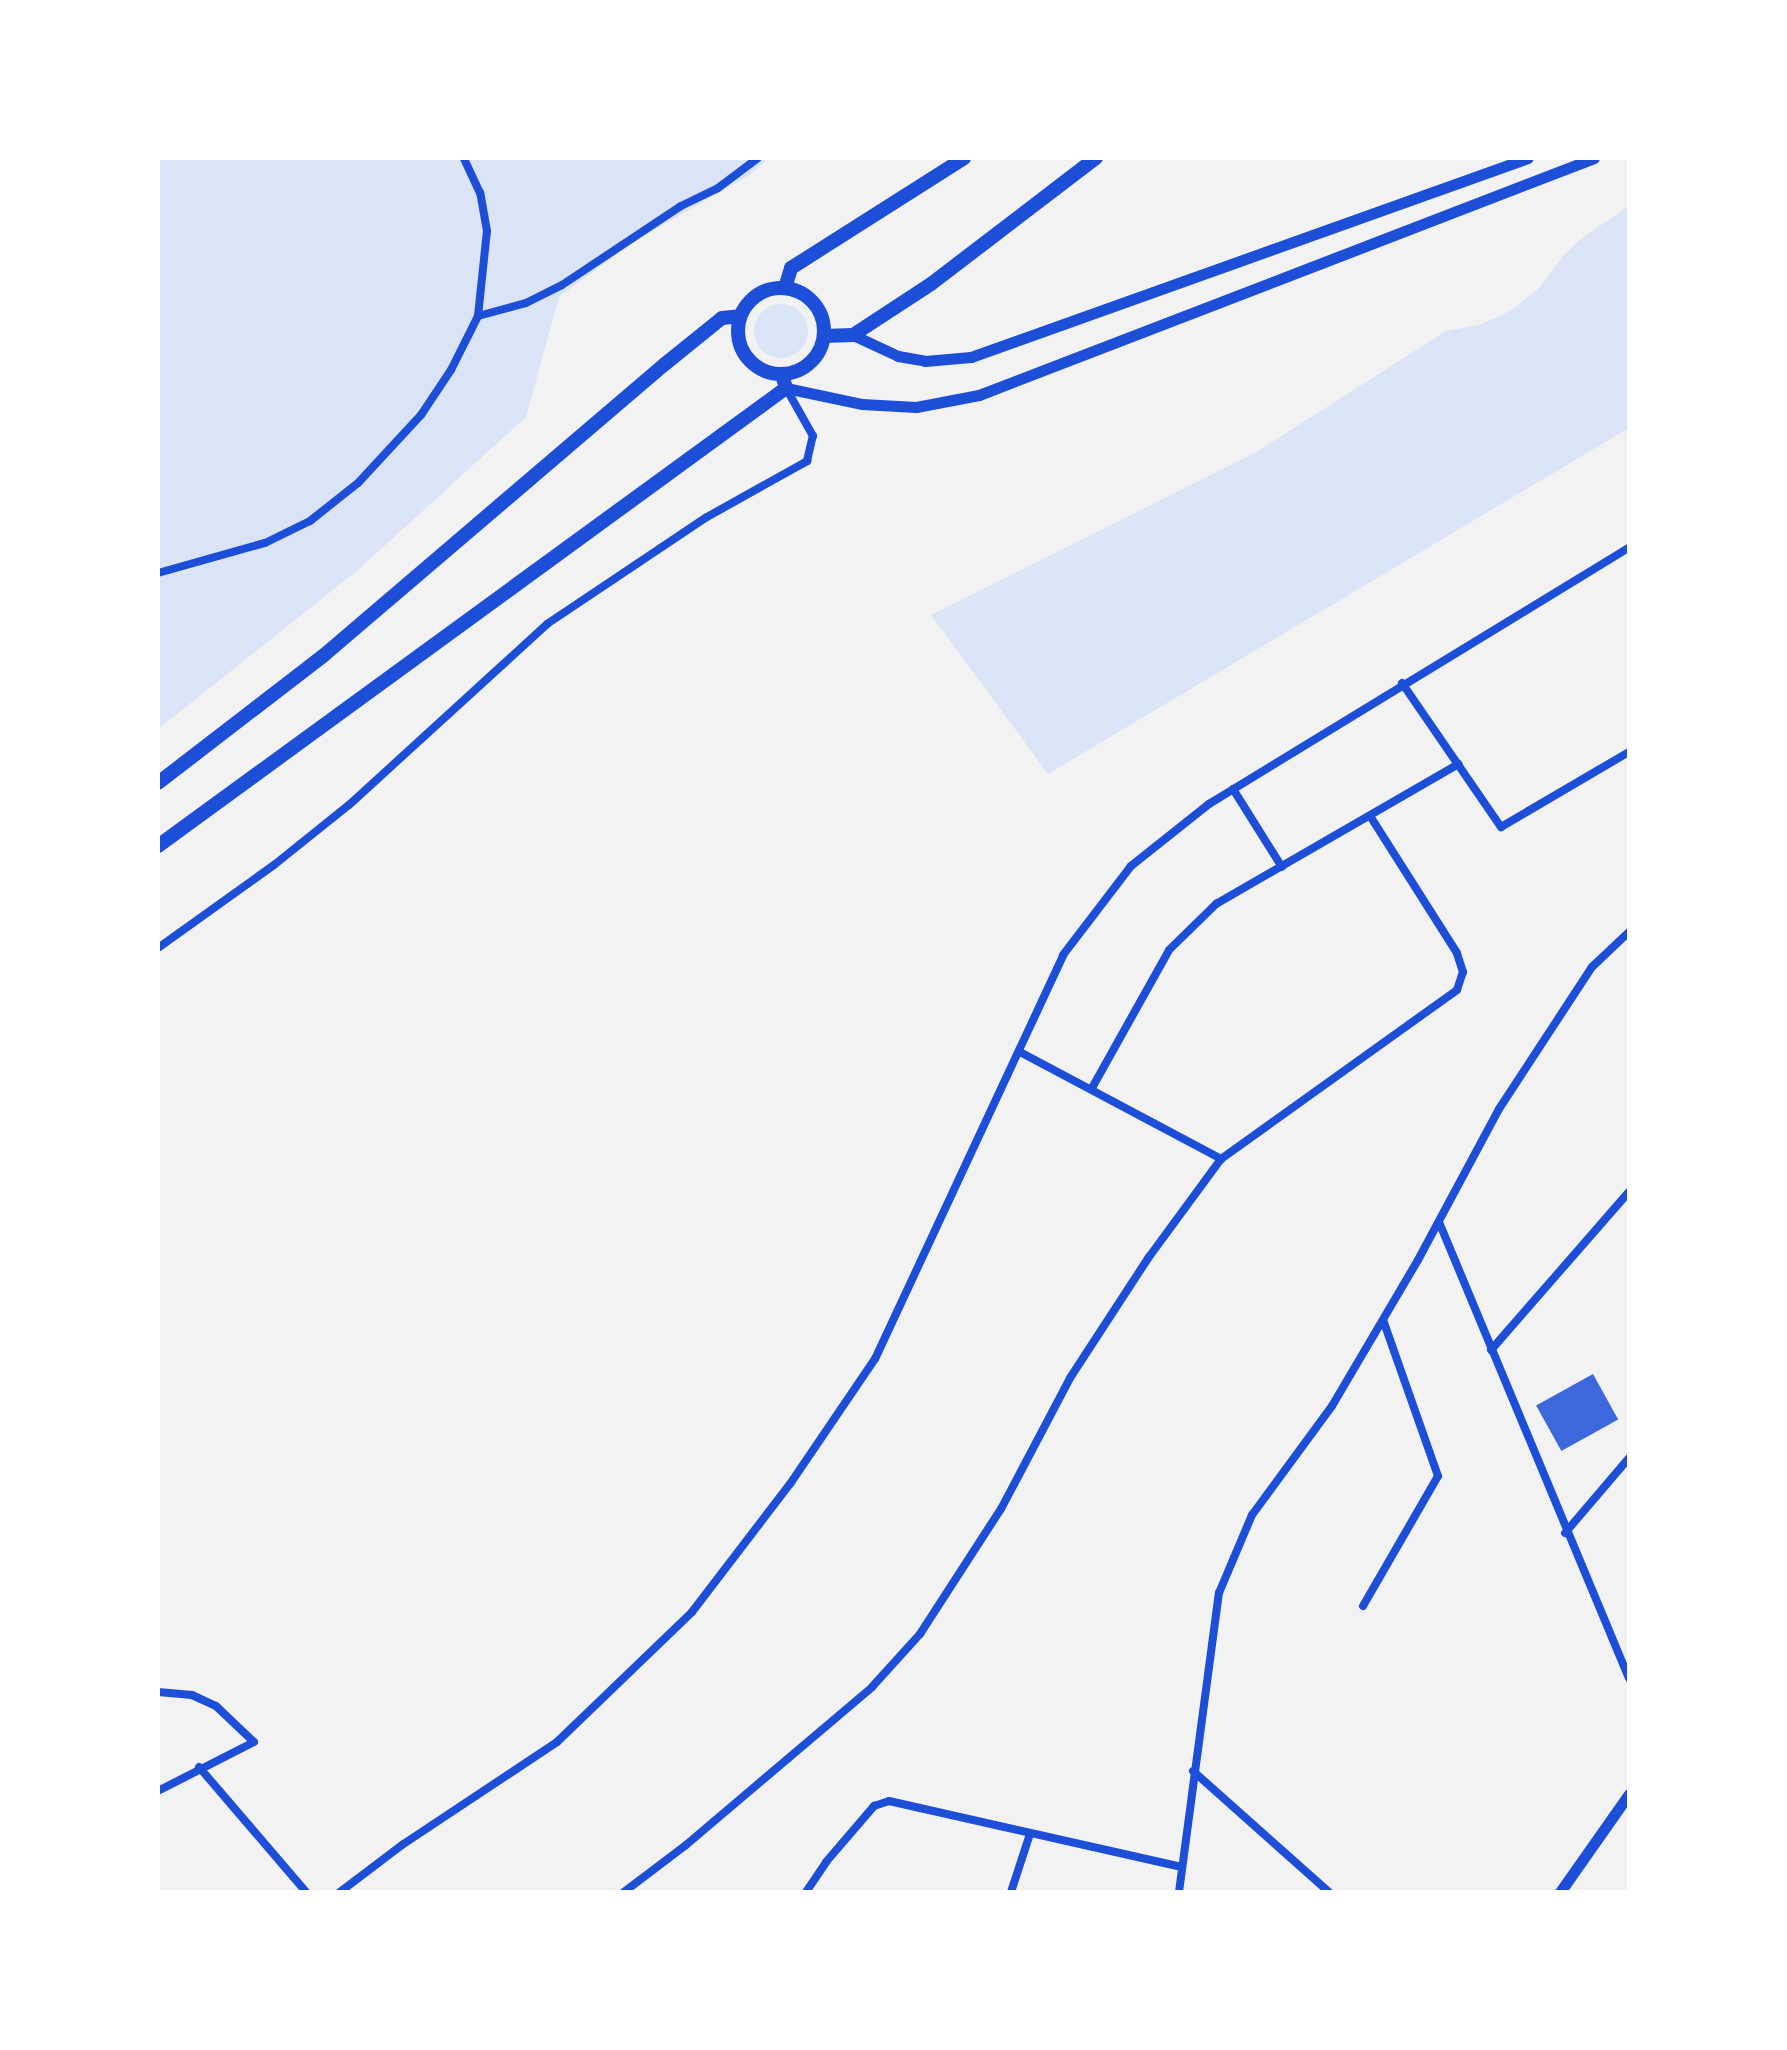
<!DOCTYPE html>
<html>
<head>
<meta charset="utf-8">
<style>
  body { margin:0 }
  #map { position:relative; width:1787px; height:2050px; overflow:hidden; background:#f2f2f2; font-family:Commissioner,sans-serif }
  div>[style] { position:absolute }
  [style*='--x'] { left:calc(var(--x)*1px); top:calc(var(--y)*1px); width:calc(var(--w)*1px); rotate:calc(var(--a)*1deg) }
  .green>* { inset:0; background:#dbe4f7 }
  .round { border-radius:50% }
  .building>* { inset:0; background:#3d67dc; transform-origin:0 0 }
  .minor>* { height:8px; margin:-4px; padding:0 4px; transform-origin:4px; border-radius:4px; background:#1d4ed8 }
  .tertiary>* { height:11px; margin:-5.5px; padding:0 5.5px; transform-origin:5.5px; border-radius:5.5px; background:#1d4ed8 }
  .trunk>* { height:14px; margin:-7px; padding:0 7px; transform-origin:7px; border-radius:7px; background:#1d4ed8 }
  .trunk>.ring { margin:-7px; padding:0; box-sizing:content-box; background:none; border:14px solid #1d4ed8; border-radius:50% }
  span { translate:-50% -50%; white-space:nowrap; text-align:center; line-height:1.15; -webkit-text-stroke:8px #fff; paint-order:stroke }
  .frame { position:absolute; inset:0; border:160px solid #fff; pointer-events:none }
</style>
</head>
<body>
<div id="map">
  <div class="green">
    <i style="clip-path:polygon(158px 158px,769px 158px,750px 175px,635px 241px,559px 297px,526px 417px,358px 570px,158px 729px)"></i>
    <i style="clip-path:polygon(1629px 206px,1629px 428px,1048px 774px,931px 615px,1258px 451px,1446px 331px,1479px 325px,1510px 311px,1539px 288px,1564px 255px,1582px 238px)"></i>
    <i class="round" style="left:754px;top:304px;width:54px;height:54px"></i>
  </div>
  <div class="building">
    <i style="left:1593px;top:1374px;width:52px;height:65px;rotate:61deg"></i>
  </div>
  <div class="minor">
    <i style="--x:478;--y:316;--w:50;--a:-15.2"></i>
    <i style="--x:526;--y:303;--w:40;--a:-26.6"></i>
    <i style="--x:562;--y:285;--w:143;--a:-33.6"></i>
    <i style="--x:681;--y:206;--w:41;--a:-25.9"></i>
    <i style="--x:718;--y:188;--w:50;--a:-36.9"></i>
    <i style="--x:158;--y:573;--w:111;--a:-15.7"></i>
    <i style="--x:265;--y:543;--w:50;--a:-26.1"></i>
    <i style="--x:310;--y:521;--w:61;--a:-38.4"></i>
    <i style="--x:358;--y:483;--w:93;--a:-47.2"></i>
    <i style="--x:421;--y:415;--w:54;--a:-56.3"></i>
    <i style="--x:451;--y:370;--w:60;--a:-63.4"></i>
    <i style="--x:478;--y:316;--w:85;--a:-84"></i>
    <i style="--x:487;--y:231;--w:39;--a:-100"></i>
    <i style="--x:480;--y:193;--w:38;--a:-115"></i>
    <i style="--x:1402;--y:683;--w:175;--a:55.5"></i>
    <i style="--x:1501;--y:827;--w:148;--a:-30.4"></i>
    <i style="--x:1233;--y:789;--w:92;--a:57.9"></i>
    <i style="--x:158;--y:948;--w:143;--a:-35.6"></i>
    <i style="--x:274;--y:865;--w:96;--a:-38.7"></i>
    <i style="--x:349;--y:805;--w:268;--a:-42.4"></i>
    <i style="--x:547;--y:624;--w:192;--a:-33.8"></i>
    <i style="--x:707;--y:517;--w:115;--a:-29.2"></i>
    <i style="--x:807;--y:461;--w:26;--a:-77"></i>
    <i style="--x:813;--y:436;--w:55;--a:-119.4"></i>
    <i style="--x:1020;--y:1052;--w:228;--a:28"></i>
    <i style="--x:1092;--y:1088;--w:158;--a:-60.8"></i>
    <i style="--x:1169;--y:950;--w:66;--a:-44.4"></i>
    <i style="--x:1216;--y:904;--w:280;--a:-30"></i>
    <i style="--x:1439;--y:1222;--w:494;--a:67.4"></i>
    <i style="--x:1491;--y:1350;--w:210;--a:-48.9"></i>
    <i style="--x:1565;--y:1533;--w:99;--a:-49.5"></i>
    <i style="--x:1363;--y:1606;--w:150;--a:-60"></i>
    <i style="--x:1438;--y:1476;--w:165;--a:-109.4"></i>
    <i style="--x:158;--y:1692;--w:34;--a:5"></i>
    <i style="--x:192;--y:1695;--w:26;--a:25"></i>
    <i style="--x:216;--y:1706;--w:52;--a:43.5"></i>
    <i style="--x:254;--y:1742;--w:108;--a:153"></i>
    <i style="--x:199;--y:1767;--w:165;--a:49.4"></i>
    <i style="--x:1193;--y:1771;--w:182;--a:41.7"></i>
    <i style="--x:340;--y:1892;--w:78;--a:-37.2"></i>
    <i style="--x:402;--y:1845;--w:186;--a:-33.6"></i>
    <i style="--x:557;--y:1742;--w:187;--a:-43.9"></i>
    <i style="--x:692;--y:1612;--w:161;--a:-52.6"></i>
    <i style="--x:790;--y:1484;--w:151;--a:-55.8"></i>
    <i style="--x:875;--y:1359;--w:446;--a:-65"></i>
    <i style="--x:1063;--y:955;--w:112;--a:-52.6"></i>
    <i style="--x:1131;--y:866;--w:100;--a:-38.5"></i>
    <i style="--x:1209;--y:804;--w:492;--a:-31.4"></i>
    <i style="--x:624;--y:1892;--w:78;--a:-37.2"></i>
    <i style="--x:686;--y:1845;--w:244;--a:-40.3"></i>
    <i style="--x:872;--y:1687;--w:72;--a:-47.8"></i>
    <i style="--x:920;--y:1634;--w:149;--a:-57.1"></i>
    <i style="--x:1001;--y:1509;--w:148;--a:-62.2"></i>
    <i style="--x:1070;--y:1378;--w:145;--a:-56.9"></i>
    <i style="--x:1149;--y:1257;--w:122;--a:-53.7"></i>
    <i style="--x:1221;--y:1159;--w:290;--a:-35.6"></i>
    <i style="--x:1457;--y:990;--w:19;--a:-72"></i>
    <i style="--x:1463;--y:972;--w:20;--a:-108"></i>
    <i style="--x:1457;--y:953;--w:162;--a:-122.4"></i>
    <i style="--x:806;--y:1892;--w:36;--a:-56"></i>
    <i style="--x:826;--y:1862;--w:74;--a:-49.4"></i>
    <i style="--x:874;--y:1806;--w:16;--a:-18"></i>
    <i style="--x:889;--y:1801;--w:299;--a:12.7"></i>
    <i style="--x:1011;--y:1892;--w:61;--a:-71.9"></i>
    <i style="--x:1179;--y:1892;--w:302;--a:-82.4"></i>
    <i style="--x:1219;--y:1593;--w:85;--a:-67.1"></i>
    <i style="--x:1252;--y:1515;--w:135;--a:-53.7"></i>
    <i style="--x:1332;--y:1406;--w:169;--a:-59.5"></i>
    <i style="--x:1418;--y:1260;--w:171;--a:-61.8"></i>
    <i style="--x:1499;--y:1109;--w:170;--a:-56.8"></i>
    <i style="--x:1592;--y:967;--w:51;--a:-43.4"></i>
  </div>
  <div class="tertiary">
    <i style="--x:853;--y:335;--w:50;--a:25"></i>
    <i style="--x:898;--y:356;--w:27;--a:10"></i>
    <i style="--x:925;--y:361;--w:46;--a:-5"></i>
    <i style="--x:971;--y:357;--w:591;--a:-19.66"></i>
    <i style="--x:786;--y:388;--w:78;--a:11.9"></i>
    <i style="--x:862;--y:404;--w:54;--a:3.2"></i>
    <i style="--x:916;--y:407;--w:64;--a:-10.8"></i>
    <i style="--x:979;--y:395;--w:659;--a:-21.07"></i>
    <i style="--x:1560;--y:1892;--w:120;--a:-54.9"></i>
  </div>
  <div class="trunk">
    <i class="ring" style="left:738px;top:288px;width:72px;height:72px"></i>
    <i style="--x:785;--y:288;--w:21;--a:-73"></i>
    <i style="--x:791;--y:268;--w:205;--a:-32.4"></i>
    <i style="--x:824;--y:336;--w:29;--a:-2"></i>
    <i style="--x:853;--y:335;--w:93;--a:-33.2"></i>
    <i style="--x:931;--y:284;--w:208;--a:-37.4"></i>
    <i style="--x:158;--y:783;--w:208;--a:-37.6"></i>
    <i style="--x:323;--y:656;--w:450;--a:-40.5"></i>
    <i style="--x:665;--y:364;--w:73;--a:-38.9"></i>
    <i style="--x:722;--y:318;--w:18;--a:-6"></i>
    <i style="--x:158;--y:846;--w:777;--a:-36.1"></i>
    <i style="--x:786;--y:388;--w:14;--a:-107"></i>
  </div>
  <div class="frame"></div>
</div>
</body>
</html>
